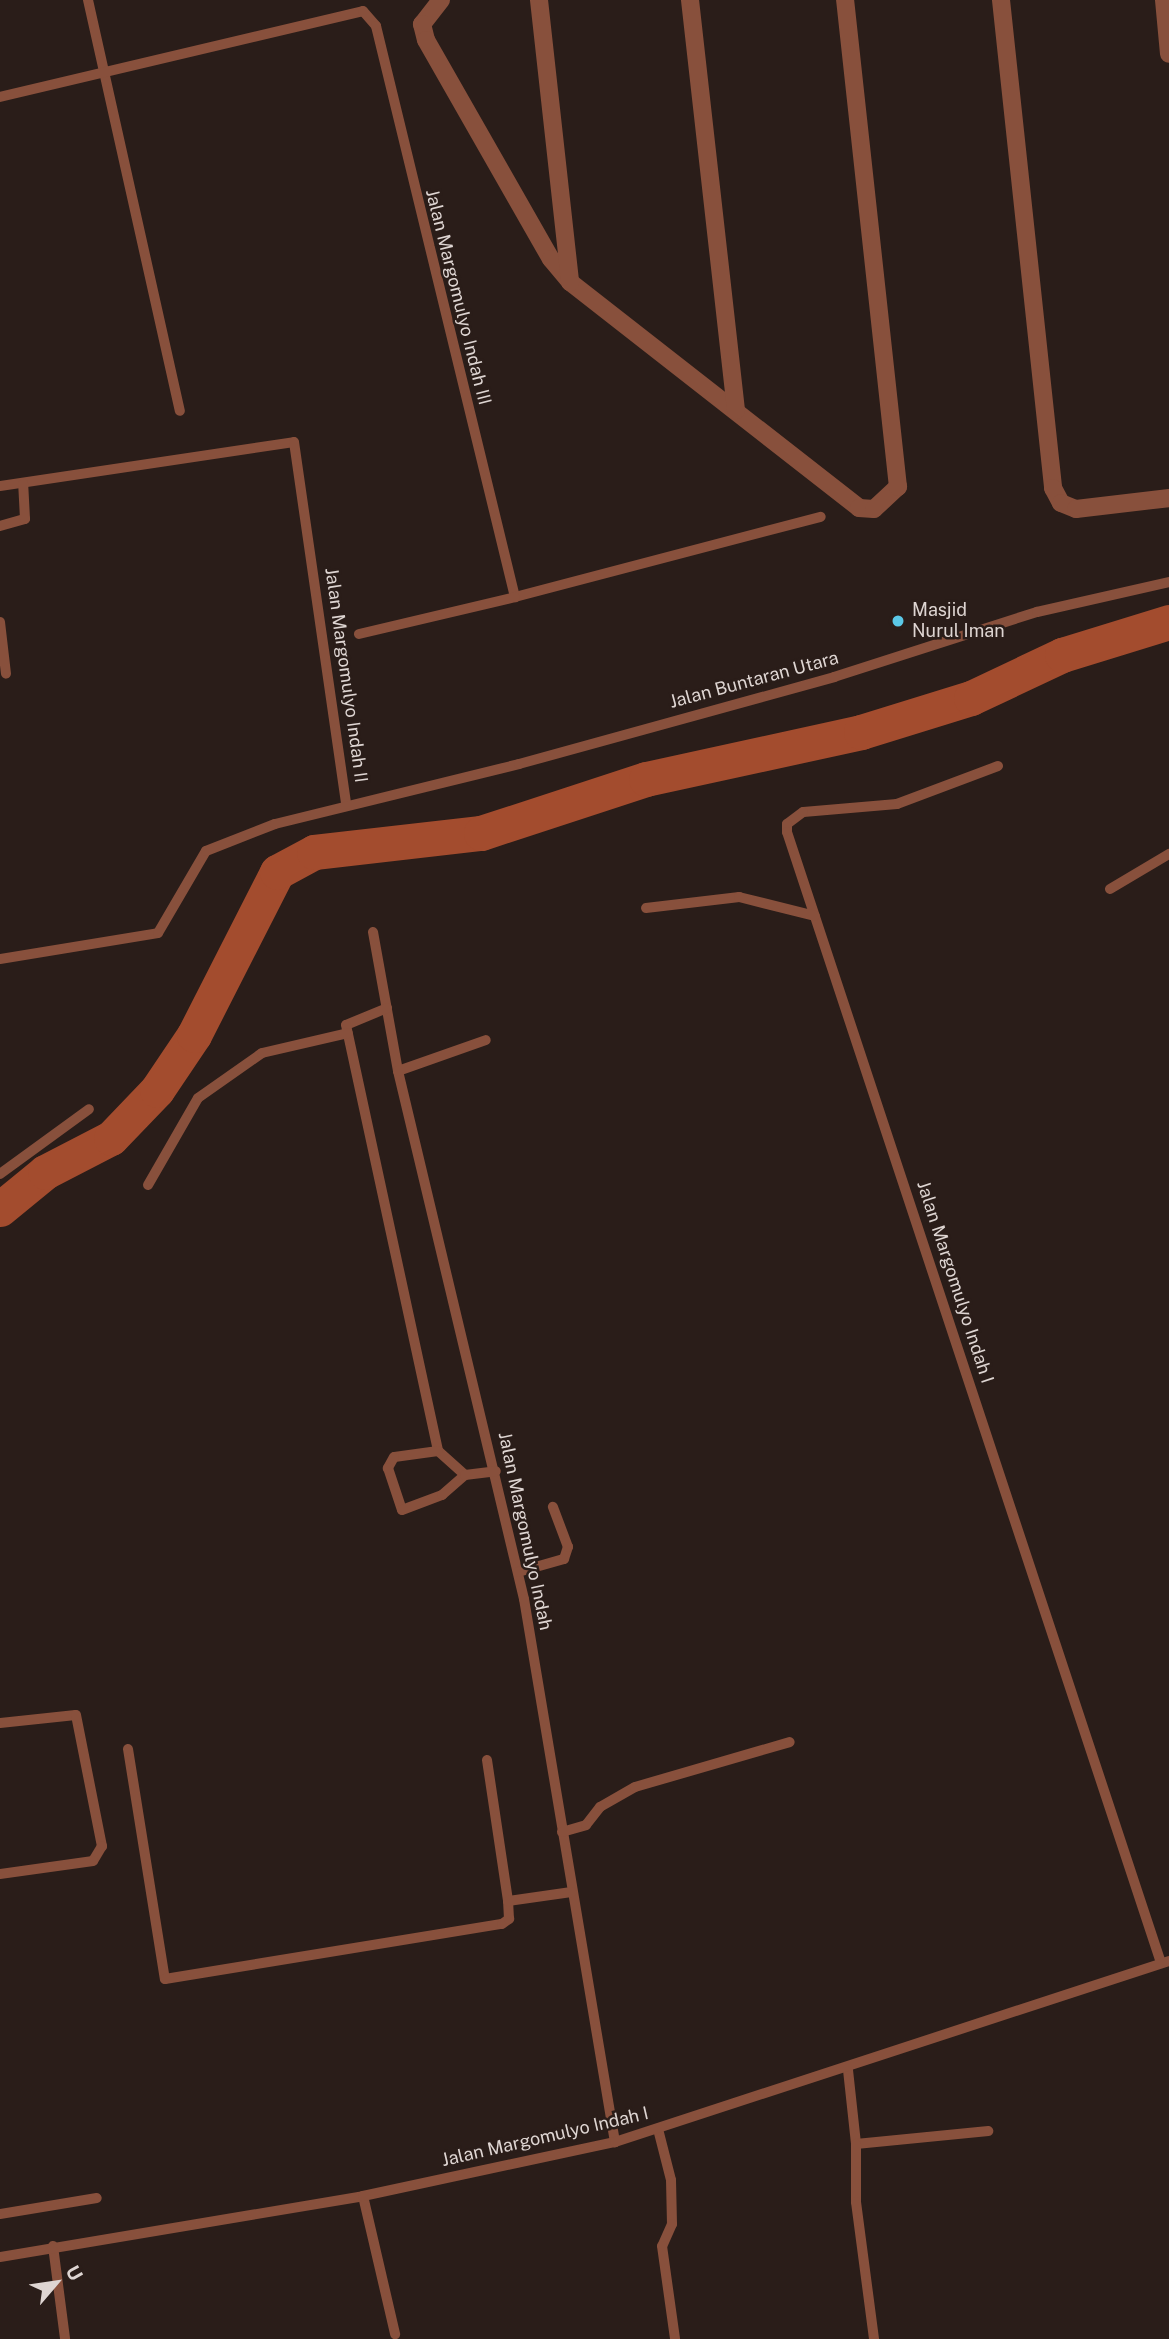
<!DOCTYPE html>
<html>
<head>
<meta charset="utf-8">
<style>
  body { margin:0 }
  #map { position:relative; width:1169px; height:2339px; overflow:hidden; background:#2a1d19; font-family:"Public Sans",sans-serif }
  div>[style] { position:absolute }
  .river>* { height:35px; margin:-17.5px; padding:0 17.5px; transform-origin:17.5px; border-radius:17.5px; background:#a34c2e }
  .service>* { height:10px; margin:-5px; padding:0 5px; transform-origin:5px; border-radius:5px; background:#88503c }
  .minor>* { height:18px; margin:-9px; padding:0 9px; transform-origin:9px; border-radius:9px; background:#88503c }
  .dots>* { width:19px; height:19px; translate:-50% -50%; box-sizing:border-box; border:4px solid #2a1d19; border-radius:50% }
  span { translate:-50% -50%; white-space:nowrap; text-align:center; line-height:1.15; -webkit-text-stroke:5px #2a1d19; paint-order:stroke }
  .street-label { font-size:18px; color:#ded5d2 }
  .poi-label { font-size:18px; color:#ded5d2 }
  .left { translate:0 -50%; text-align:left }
  .north { position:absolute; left:21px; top:2248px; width:70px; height:70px; -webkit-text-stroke:5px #2a1d19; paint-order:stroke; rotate:61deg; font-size:19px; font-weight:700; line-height:28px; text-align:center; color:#ded5d2 }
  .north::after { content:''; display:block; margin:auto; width:24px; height:32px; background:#ded5d2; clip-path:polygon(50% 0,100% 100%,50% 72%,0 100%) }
</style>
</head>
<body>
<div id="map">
  <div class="river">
    <div style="left:0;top:1209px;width:58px;rotate:-39.4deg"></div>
    <div style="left:45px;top:1172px;width:74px;rotate:-27.3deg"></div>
    <div style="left:111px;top:1138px;width:66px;rotate:-46.2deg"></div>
    <div style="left:157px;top:1090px;width:66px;rotate:-56.1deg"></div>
    <div style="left:194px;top:1035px;width:183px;rotate:-63deg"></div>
    <div style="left:277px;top:872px;width:42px;rotate:-28.4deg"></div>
    <div style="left:314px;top:852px;width:168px;rotate:-6.5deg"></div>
    <div style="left:481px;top:833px;width:174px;rotate:-18.1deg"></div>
    <div style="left:646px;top:779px;width:220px;rotate:-12.3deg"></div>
    <div style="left:861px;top:732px;width:115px;rotate:-17.2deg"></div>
    <div style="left:971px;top:698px;width:101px;rotate:-25.3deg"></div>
    <div style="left:1062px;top:655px;width:112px;rotate:-17.1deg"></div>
  </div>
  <div class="service">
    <div style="left:88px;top:0;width:421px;rotate:77.4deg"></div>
    <div style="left:0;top:97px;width:373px;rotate:-13.3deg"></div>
    <div style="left:363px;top:11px;width:20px;rotate:49deg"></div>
    <div style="left:376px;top:26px;width:588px;rotate:76.32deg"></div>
    <div style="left:515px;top:597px;width:316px;rotate:-14.7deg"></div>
    <div style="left:0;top:486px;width:297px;rotate:-8.5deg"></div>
    <div style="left:294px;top:442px;width:366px;rotate:81.8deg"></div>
    <div style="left:0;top:526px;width:26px;rotate:-16deg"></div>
    <div style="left:25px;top:519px;width:35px;rotate:-93deg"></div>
    <div style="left:0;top:622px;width:52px;rotate:83.4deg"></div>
    <div style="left:359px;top:634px;width:160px;rotate:-13.3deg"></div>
    <div style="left:998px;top:766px;width:108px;rotate:159.4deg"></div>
    <div style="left:897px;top:804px;width:94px;rotate:175.1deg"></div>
    <div style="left:803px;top:812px;width:20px;rotate:143deg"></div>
    <div style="left:787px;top:824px;width:8px;rotate:90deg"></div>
    <div style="left:787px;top:832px;width:1191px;rotate:71.7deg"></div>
    <div style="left:1110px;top:889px;width:69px;rotate:-30.7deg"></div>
    <div style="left:646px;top:908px;width:94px;rotate:-6.7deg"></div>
    <div style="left:739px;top:897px;width:78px;rotate:14deg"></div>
    <div style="left:373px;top:932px;width:141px;rotate:79.8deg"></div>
    <div style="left:398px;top:1071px;width:543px;rotate:76.58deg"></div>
    <div style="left:524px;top:1599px;width:551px;rotate:80.49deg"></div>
    <div style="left:0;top:959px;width:160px;rotate:-9.3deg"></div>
    <div style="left:158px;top:933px;width:95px;rotate:-59.7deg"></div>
    <div style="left:206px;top:851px;width:74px;rotate:-21.4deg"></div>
    <div style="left:275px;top:824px;width:251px;rotate:-13.8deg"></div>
    <div style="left:519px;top:764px;width:327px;rotate:-15.4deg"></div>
    <div style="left:834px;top:677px;width:213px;rotate:-17.8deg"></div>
    <div style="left:1037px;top:612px;width:135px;rotate:-12.8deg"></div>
    <div style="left:387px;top:1008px;width:44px;rotate:157.5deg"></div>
    <div style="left:346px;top:1025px;width:436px;rotate:77.8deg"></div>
    <div style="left:398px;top:1071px;width:93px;rotate:-19.4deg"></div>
    <div style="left:0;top:1174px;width:110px;rotate:-36.1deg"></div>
    <div style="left:148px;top:1185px;width:100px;rotate:-60.1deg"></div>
    <div style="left:198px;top:1098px;width:78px;rotate:-35.1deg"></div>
    <div style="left:262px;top:1053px;width:88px;rotate:-13.1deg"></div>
    <div style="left:465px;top:1475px;width:36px;rotate:-138deg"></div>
    <div style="left:438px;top:1451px;width:44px;rotate:172.2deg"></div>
    <div style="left:394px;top:1457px;width:13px;rotate:119deg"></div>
    <div style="left:388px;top:1468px;width:44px;rotate:71.6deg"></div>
    <div style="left:402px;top:1510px;width:43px;rotate:-20.6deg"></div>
    <div style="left:442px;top:1495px;width:30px;rotate:-41deg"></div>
    <div style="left:465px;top:1475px;width:31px;rotate:-7deg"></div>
    <div style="left:518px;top:1572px;width:48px;rotate:-15.8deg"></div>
    <div style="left:564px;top:1559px;width:13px;rotate:-72deg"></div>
    <div style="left:568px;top:1547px;width:43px;rotate:-110.6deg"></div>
    <div style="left:0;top:1723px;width:76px;rotate:-6deg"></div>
    <div style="left:76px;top:1715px;width:134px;rotate:78.8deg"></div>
    <div style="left:102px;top:1846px;width:17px;rotate:121deg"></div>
    <div style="left:93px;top:1861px;width:94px;rotate:172deg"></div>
    <div style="left:128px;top:1749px;width:233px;rotate:80.9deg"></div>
    <div style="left:165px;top:1979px;width:341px;rotate:-9.3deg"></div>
    <div style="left:502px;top:1924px;width:9px;rotate:-36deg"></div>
    <div style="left:509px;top:1919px;width:18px;rotate:-93deg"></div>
    <div style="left:487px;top:1760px;width:143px;rotate:81.5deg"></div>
    <div style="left:508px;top:1901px;width:64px;rotate:-8.1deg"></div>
    <div style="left:562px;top:1832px;width:25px;rotate:-16deg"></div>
    <div style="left:586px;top:1825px;width:23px;rotate:-52deg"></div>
    <div style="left:600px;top:1807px;width:40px;rotate:-29.7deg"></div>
    <div style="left:635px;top:1787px;width:161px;rotate:-16.2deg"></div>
    <div style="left:848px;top:2070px;width:74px;rotate:83.8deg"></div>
    <div style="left:856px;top:2144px;width:133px;rotate:-5.6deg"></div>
    <div style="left:658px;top:2129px;width:53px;rotate:75.7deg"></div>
    <div style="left:671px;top:2180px;width:44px;rotate:88.7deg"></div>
    <div style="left:672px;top:2224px;width:24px;rotate:114deg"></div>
    <div style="left:662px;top:2246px;width:94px;rotate:82deg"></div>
    <div style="left:856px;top:2144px;width:58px;rotate:90deg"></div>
    <div style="left:856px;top:2202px;width:138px;rotate:82.5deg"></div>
    <div style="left:363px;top:2196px;width:142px;rotate:76.9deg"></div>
    <div style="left:0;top:2214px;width:98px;rotate:-9.4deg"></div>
    <div style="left:53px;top:2246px;width:94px;rotate:82.6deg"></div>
    <div style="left:0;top:2257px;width:368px;rotate:-9.5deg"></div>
    <div style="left:363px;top:2196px;width:258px;rotate:-12.1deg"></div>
    <div style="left:615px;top:2142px;width:583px;rotate:-18.09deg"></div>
  </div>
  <div class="minor">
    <div style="left:441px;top:0;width:31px;rotate:128deg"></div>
    <div style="left:422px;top:24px;width:16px;rotate:76deg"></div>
    <div style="left:426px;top:40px;width:252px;rotate:60.3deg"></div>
    <div style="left:551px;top:259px;width:30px;rotate:50deg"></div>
    <div style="left:570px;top:282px;width:367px;rotate:38deg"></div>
    <div style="left:859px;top:508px;width:15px;rotate:4deg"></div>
    <div style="left:874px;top:509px;width:33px;rotate:-43deg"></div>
    <div style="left:898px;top:487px;width:490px;rotate:-96.2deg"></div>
    <div style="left:539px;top:0;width:284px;rotate:83.7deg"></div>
    <div style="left:690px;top:0;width:413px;rotate:83.6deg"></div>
    <div style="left:1001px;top:0;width:491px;rotate:83.9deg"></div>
    <div style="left:1053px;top:488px;width:17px;rotate:62deg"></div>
    <div style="left:1061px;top:503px;width:16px;rotate:22deg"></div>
    <div style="left:1076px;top:509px;width:94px;rotate:-6.7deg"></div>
    <div style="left:1164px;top:0;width:54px;rotate:84.7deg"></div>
  </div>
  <div class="dots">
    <div style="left:898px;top:621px;background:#5bc8e7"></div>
  </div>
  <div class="street-label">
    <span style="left:458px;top:297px;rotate:76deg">Jalan Margomulyo Indah III</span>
    <span style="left:346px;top:675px;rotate:82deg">Jalan Margomulyo Indah II</span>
    <span style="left:754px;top:680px;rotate:-15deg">Jalan Buntaran Utara</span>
    <span style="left:955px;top:1282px;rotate:72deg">Jalan Margomulyo Indah I</span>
    <span style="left:525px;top:1531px;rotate:78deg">Jalan Margomulyo Indah</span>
    <span style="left:545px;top:2137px;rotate:-13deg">Jalan Margomulyo Indah I</span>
  </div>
  <div class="poi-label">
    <span class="left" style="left:912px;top:621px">Masjid<br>Nurul Iman</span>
  </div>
  <div class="north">U</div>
</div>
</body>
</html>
